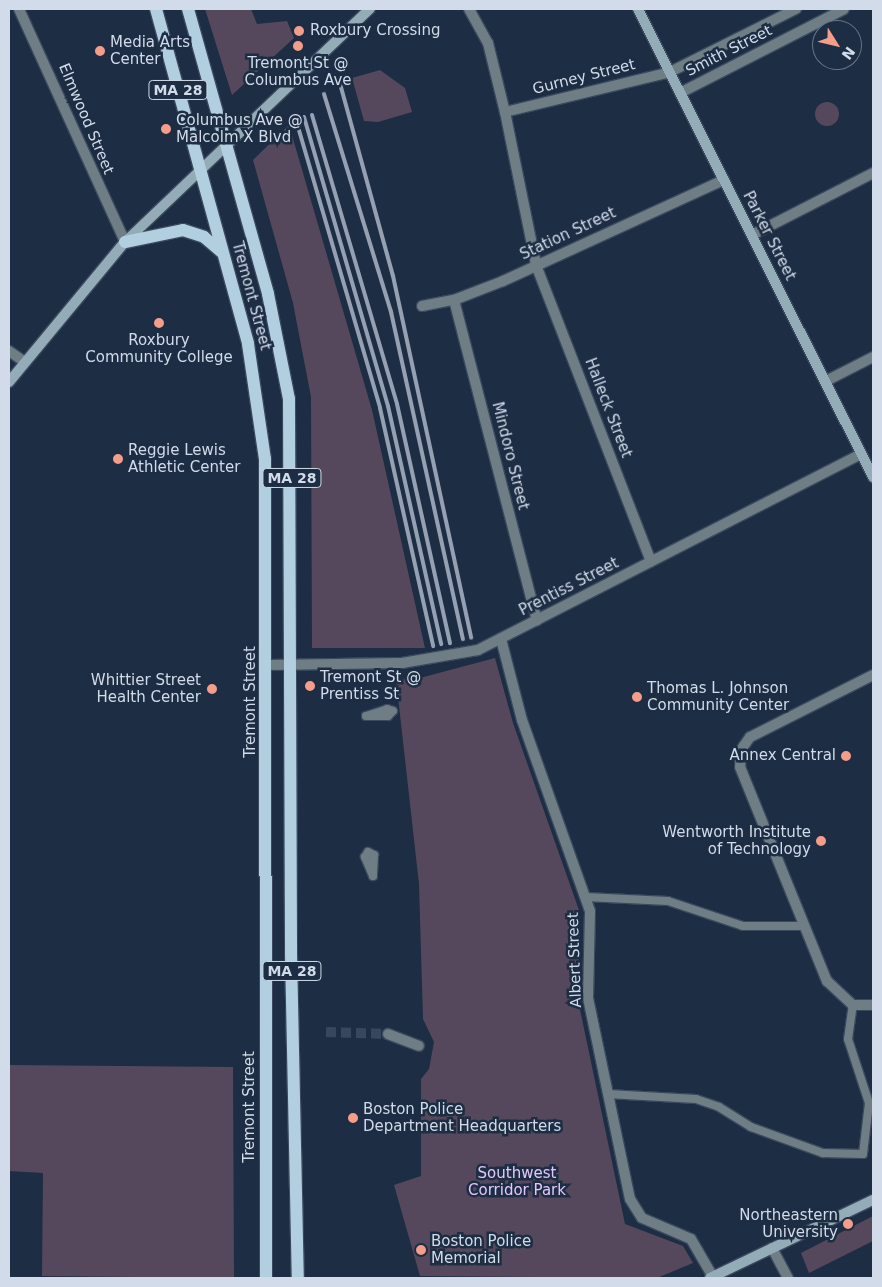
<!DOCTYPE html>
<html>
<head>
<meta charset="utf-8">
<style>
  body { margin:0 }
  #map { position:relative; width:882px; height:1287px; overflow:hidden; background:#1d2d43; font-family:"DejaVu Sans",sans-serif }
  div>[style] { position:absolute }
  .green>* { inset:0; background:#55485d }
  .round { border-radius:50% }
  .street-tunnel>* { height:10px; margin-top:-5px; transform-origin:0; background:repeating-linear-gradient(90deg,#38475c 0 10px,transparent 0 15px) }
  .roads { filter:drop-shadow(1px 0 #3a495e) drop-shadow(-1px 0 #3a495e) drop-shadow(0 1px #3a495e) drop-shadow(0 -1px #3a495e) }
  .lane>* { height:8px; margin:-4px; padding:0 4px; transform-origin:4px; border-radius:4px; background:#6f7e85 }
  .street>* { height:10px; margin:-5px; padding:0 5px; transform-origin:5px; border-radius:5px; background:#6f7e85 }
  .secondary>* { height:10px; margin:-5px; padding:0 5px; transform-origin:5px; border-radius:5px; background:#94acb7 }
  .primary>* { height:12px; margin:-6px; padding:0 6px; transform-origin:6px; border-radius:6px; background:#b1cfdf }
  .rail>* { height:4px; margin:-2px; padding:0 2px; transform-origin:2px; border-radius:2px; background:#95a1b2 }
  .dots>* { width:14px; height:14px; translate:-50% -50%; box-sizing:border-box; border:2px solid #1d2d43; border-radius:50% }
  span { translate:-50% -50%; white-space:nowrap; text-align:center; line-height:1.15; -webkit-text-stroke:5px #1d2d43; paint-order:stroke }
  .shield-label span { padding:1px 4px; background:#1d2d43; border:1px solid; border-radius:4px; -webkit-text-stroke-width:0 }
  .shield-label { font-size:14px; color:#d1dbe9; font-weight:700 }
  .poi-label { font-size:15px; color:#d1dbe9 }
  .left { translate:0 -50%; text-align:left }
  .right { translate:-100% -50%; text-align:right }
  .street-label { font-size:15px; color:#d1dbe9 }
  .park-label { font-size:15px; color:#e5c6fb }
  .frame { position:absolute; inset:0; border:10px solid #d1dbe9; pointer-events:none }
  .north { position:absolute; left:812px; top:20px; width:50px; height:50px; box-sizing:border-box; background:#1d2d43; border:1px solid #657385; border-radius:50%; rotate:126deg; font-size:14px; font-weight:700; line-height:20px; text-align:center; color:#d1dbe9 }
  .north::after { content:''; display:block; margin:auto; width:18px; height:22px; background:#f49e8a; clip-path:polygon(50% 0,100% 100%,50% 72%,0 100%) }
</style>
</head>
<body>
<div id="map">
  <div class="green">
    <div style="clip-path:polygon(205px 9px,251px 9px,257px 24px,287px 21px,294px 38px,232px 95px)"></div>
    <div style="clip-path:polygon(380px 70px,405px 88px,412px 112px,378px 122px,364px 121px,352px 78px)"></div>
    <div class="round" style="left:815px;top:102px;width:24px;height:24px"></div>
    <div style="clip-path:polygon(289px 125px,372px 410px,425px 648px,312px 648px,311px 397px,293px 303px,253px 160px)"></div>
    <div style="clip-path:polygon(495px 658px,513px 723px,580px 913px,578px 1000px,625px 1224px,683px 1246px,693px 1263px,657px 1278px,420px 1276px,394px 1185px,421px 1176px,421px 1079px,429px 1069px,434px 1042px,423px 1019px,419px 884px,396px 679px,416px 679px)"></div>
    <div style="clip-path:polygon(9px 1065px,233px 1067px,234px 1278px,42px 1276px,43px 1173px,9px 1171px)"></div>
    <div style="clip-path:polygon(873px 1216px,873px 1241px,809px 1273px,801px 1253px)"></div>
  </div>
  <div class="street-tunnel">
    <div style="left:326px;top:1032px;width:62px;rotate:1.8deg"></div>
  </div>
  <div class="roads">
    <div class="lane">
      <div style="left:387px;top:709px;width:6px;rotate:18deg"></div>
      <div style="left:393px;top:711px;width:7px;rotate:135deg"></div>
      <div style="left:388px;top:716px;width:22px;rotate:180deg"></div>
      <div style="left:366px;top:716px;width:22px;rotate:-18deg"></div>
      <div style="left:368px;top:852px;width:7px;rotate:27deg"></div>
      <div style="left:374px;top:855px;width:21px;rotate:93deg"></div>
      <div style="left:373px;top:876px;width:21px;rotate:-113deg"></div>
      <div style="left:365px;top:857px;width:6px;rotate:-59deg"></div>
      <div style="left:586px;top:897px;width:82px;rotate:2.8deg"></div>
      <div style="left:668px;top:901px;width:79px;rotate:18.4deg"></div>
      <div style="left:743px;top:926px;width:60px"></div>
      <div style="left:608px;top:1094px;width:88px;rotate:3.3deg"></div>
      <div style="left:696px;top:1099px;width:24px;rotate:19deg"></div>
      <div style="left:719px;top:1107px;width:38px;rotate:32deg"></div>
      <div style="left:751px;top:1127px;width:77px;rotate:19.9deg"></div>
      <div style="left:823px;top:1153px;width:40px;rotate:1.4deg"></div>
      <div style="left:863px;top:1154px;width:51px;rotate:-83.3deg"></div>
      <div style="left:869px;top:1103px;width:67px;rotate:-108.2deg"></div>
      <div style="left:848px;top:1039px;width:34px;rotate:-82deg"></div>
    </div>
    <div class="street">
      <div style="left:19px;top:9px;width:256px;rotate:65.5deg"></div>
      <div style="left:469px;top:9px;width:39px;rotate:61deg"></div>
      <div style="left:488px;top:43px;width:71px;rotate:76.2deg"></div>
      <div style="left:505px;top:112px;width:170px;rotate:-13.6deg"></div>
      <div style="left:670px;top:72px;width:141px;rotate:-26.6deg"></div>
      <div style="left:680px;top:93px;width:184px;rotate:-27.1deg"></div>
      <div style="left:505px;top:112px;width:156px;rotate:78.5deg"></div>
      <div style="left:536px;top:265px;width:318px;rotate:68.8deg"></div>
      <div style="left:752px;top:235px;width:136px;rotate:-27.1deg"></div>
      <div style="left:454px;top:300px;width:331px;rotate:75.5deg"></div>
      <div style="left:422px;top:306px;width:33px;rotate:-11deg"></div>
      <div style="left:454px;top:300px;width:53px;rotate:-21.2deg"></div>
      <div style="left:503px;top:281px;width:243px;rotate:-24.6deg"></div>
      <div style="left:9px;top:351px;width:19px;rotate:35deg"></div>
      <div style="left:826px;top:381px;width:53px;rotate:-27.1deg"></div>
      <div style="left:501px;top:639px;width:84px;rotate:75.5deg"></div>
      <div style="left:522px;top:720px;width:203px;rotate:70.4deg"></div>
      <div style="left:590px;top:911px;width:87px;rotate:91.3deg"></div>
      <div style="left:588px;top:998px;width:205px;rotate:78.2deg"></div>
      <div style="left:630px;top:1199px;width:22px;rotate:58deg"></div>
      <div style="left:642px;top:1218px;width:53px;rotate:23.2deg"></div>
      <div style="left:691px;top:1239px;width:44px;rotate:59.9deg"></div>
      <div style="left:267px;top:665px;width:135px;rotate:-0.8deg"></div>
      <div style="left:402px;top:663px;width:77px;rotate:-9.7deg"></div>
      <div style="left:478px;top:650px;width:430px;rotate:-27.1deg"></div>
      <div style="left:873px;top:675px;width:138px;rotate:153.2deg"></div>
      <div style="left:750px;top:737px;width:16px;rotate:125deg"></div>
      <div style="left:741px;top:750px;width:17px;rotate:93deg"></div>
      <div style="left:740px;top:767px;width:231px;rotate:67.9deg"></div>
      <div style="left:827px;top:981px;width:35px;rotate:43deg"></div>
      <div style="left:853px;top:1005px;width:20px"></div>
      <div style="left:388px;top:1034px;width:33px;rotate:21deg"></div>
      <div style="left:772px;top:1248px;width:34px;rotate:62deg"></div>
    </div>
    <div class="secondary">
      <div style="left:638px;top:9px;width:524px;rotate:63.34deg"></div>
      <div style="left:9px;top:382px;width:182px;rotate:-50.4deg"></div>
      <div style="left:125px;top:242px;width:338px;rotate:-43.6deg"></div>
      <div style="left:710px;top:1278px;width:181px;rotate:-25.6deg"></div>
    </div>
    <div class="primary">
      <div style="left:156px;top:9px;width:347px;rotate:74.6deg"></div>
      <div style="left:248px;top:344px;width:116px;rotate:81.6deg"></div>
      <div style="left:265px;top:459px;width:819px;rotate:89.93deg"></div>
      <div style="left:188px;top:9px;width:296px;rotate:74.3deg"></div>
      <div style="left:268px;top:294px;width:107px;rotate:78.7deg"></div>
      <div style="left:289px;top:399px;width:555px;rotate:89.79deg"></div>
      <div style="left:291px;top:954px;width:324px;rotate:88.8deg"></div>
      <div style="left:125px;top:242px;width:59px;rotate:-11.7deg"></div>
      <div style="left:183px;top:230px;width:22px;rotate:18deg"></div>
      <div style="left:204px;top:237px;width:23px;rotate:40deg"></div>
    </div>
  </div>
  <div class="rail">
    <div style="left:339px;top:80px;width:203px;rotate:74.6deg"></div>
    <div style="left:393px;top:276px;width:370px;rotate:77.8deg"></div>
    <div style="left:324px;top:94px;width:228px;rotate:72.9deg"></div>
    <div style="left:391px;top:312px;width:335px;rotate:77.6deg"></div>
    <div style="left:312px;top:115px;width:301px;rotate:73.6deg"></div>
    <div style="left:397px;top:404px;width:245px;rotate:77.5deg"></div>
    <div style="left:304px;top:117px;width:301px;rotate:73.8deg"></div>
    <div style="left:388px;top:406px;width:244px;rotate:77.4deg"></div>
    <div style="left:296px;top:120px;width:300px;rotate:73.7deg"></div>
    <div style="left:380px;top:408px;width:244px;rotate:77.4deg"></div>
  </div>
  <div class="dots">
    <div style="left:299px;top:31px;background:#f49e8a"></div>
    <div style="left:298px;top:46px;background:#f49e8a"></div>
    <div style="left:100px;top:51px;background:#f49e8a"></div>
    <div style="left:166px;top:129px;background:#f49e8a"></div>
    <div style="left:159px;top:323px;background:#f49e8a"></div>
    <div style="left:118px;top:459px;background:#f49e8a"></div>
    <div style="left:310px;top:686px;background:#f49e8a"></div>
    <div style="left:212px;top:689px;background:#f49e8a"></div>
    <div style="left:637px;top:697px;background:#f49e8a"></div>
    <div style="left:846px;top:756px;background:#f49e8a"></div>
    <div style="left:821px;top:841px;background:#f49e8a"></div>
    <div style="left:353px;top:1118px;background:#f49e8a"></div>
    <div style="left:848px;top:1224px;background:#f49e8a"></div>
    <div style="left:421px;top:1250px;background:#f49e8a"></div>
  </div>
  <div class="shield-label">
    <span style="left:178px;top:90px">MA 28</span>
    <span style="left:292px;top:478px">MA 28</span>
    <span style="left:292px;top:971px">MA 28</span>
  </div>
  <div class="poi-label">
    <span class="left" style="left:310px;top:31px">Roxbury Crossing</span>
    <span class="left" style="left:110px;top:51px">Media Arts<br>Center</span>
    <span style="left:298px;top:72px">Tremont St @<br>Columbus Ave</span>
    <span class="left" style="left:176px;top:129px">Columbus Ave @<br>Malcolm X Blvd</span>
    <span style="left:159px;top:349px">Roxbury<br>Community College</span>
    <span class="left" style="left:128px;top:459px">Reggie Lewis<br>Athletic Center</span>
    <span class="left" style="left:320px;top:686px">Tremont St @<br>Prentiss St</span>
    <span class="right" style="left:201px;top:689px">Whittier Street<br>Health Center</span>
    <span class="left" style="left:647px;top:697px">Thomas L. Johnson<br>Community Center</span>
    <span class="right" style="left:836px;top:756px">Annex Central</span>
    <span class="right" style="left:811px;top:841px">Wentworth Institute<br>of Technology</span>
    <span class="left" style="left:363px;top:1118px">Boston Police<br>Department Headquarters</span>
    <span class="right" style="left:838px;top:1224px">Northeastern<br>University</span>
    <span class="left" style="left:431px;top:1250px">Boston Police<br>Memorial</span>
  </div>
  <div class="street-label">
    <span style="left:729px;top:51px;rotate:-27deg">Smith Street</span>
    <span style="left:584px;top:77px;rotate:-14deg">Gurney Street</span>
    <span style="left:86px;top:119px;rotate:67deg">Elmwood Street</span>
    <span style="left:568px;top:234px;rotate:-25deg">Station Street</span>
    <span style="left:769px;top:236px;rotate:63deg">Parker Street</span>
    <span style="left:251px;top:296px;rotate:75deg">Tremont Street</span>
    <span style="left:608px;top:408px;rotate:69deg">Halleck Street</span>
    <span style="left:510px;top:456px;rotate:76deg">Mindoro Street</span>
    <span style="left:569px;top:587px;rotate:-27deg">Prentiss Street</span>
    <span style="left:251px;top:702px;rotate:-90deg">Tremont Street</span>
    <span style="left:575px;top:960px;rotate:-92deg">Albert Street</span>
    <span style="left:250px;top:1107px;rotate:-90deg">Tremont Street</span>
  </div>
  <div class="park-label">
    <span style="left:517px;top:1182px">Southwest<br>Corridor Park</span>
  </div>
  <div class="frame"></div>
  <div class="north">N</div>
</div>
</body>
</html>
